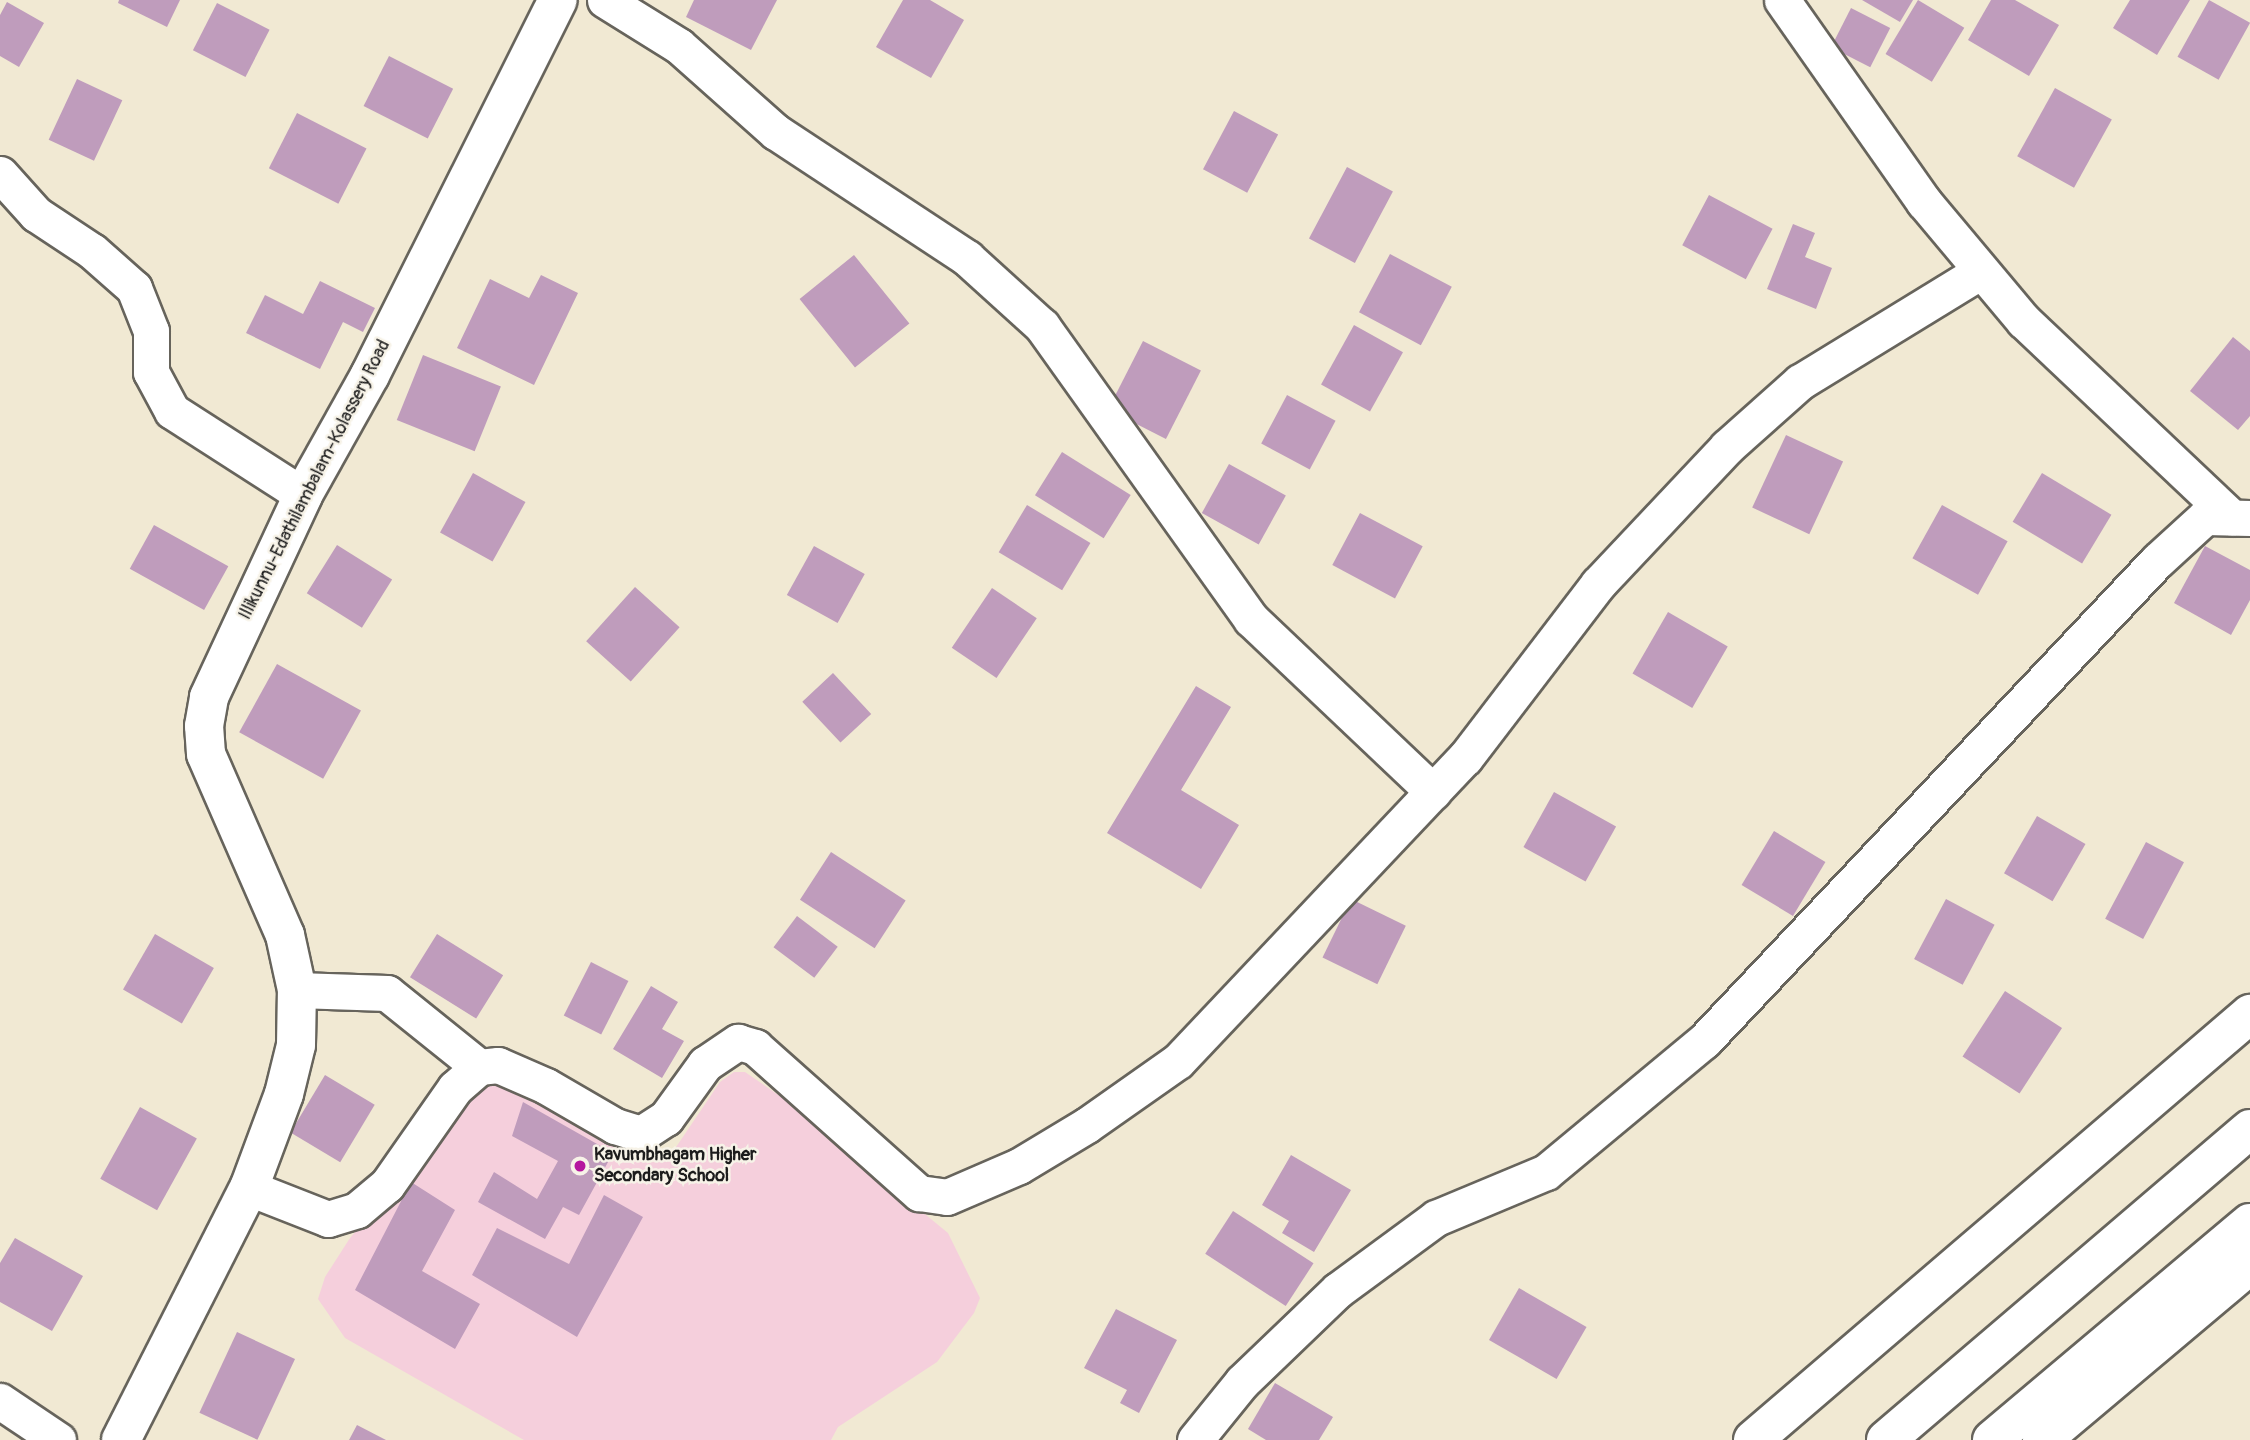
<!DOCTYPE html>
<html>
<head>
<meta charset="utf-8">
<style>
  body { margin:0 }
  #map { position:relative; width:2250px; height:1440px; overflow:hidden; background:#f1e9d3; font-family:Pangolin,sans-serif }
  div>[style] { position:absolute }
  .built>* { inset:0; background:#f5cfdc }
  .building>* { inset:0; background:#bf9cbc; transform-origin:0 0 }
  .roads { filter:drop-shadow(2px 0 #67645c) drop-shadow(-2px 0 #67645c) drop-shadow(0 2px #67645c) drop-shadow(0 -2px #67645c) }
  .street>* { height:35px; margin:-17.5px; padding:0 17.5px; transform-origin:17.5px; border-radius:17.5px; background:#fff }
  .secondary>* { height:38px; margin:-19px; padding:0 19px; transform-origin:19px; border-radius:19px; background:#fff }
  .highway>* { height:38px; margin:-19px; padding:0 19px; transform-origin:19px; border-radius:19px; background:#fff }
  .dots>* { width:19px; height:19px; translate:-50% -50%; box-sizing:border-box; border:4px solid #f7f3e8; border-radius:50% }
  span { translate:-50% -50%; white-space:nowrap; text-align:center; line-height:1.15; -webkit-text-stroke:5px #f7f3e8; paint-order:stroke }
  .street-label { font-size:18px; color:#1c1c1c }
  .poi-label { font-size:18px; color:#1c1c1c; font-weight:700 }
  .left { translate:0 -50%; text-align:left }
</style>
</head>
<body>
<div id="map">
  <div class="built">
    <div style="clip-path:polygon(734px 1072px,745px 1072px,787px 1101px,948px 1233px,980px 1298px,974px 1313px,937px 1362px,838px 1427px,831px 1440px,524px 1440px,345px 1338px,318px 1299px,325px 1277px,350px 1238px,479px 1087px,495px 1080px,513px 1087px,648px 1163px,668px 1159px,720px 1082px)"></div>
  </div>
  <div class="building">
    <div style="clip-path:polygon(119px 0,180px 0,167px 27px,118px 3px)"></div>
    <div style="clip-path:polygon(694px 0,777px 0,751px 50px,686px 17px)"></div>
    <div style="clip-path:polygon(903px 0,930px 0,964px 20px,931px 78px,876px 47px)"></div>
    <div style="clip-path:polygon(1862px 0,1913px 0,1900px 22px)"></div>
    <div style="left:1918px;top:0;width:54px;height:63px;rotate:31deg"></div>
    <div style="clip-path:polygon(1991px 0,2015px 0,2059px 25px,2029px 76px,1968px 40px)"></div>
    <div style="clip-path:polygon(2130px 0,2190px 0,2157px 55px,2113px 28px)"></div>
    <div style="left:2209px;top:0;width:47px;height:65px;rotate:29deg"></div>
    <div style="clip-path:polygon(7px 2px,44px 23px,19px 67px,0 56px,0 15px)"></div>
    <div style="left:217px;top:3px;width:59px;height:53px;rotate:27deg"></div>
    <div style="left:1851px;top:8px;width:44px;height:44px;rotate:27deg"></div>
    <div style="left:389px;top:56px;width:72px;height:56px;rotate:27deg"></div>
    <div style="left:77px;top:79px;width:50px;height:67px;rotate:25deg"></div>
    <div style="left:2055px;top:88px;width:65px;height:78px;rotate:29deg"></div>
    <div style="left:1234px;top:111px;width:50px;height:66px;rotate:28deg"></div>
    <div style="left:297px;top:113px;width:78px;height:62px;rotate:27deg"></div>
    <div style="left:1347px;top:167px;width:52px;height:81px;rotate:28deg"></div>
    <div style="left:1709px;top:195px;width:72px;height:57px;rotate:28deg"></div>
    <div style="clip-path:polygon(1793px 224px,1815px 233px,1805px 257px,1832px 268px,1816px 309px,1767px 289px)"></div>
    <div style="left:1390px;top:254px;width:70px;height:66px;rotate:28deg"></div>
    <div style="left:854px;top:255px;width:88px;height:70px;rotate:51deg"></div>
    <div style="clip-path:polygon(541px 275px,578px 293px,534px 385px,457px 348px,490px 279px,529px 298px)"></div>
    <div style="clip-path:polygon(320px 281px,375px 308px,363px 332px,343px 322px,320px 369px,246px 333px,265px 295px,303px 314px)"></div>
    <div style="left:1354px;top:325px;width:56px;height:68px;rotate:29deg"></div>
    <div style="clip-path:polygon(2233px 337px,2250px 351px,2250px 416px,2238px 430px,2190px 391px)"></div>
    <div style="left:1143px;top:341px;width:65px;height:77px;rotate:27deg"></div>
    <div style="left:423px;top:355px;width:84px;height:70px;rotate:22deg"></div>
    <div style="left:1287px;top:395px;width:55px;height:55px;rotate:28deg"></div>
    <div style="left:1786px;top:435px;width:63px;height:80px;rotate:25deg"></div>
    <div style="left:1062px;top:452px;width:81px;height:51px;rotate:32deg"></div>
    <div style="left:1229px;top:464px;width:65px;height:56px;rotate:29deg"></div>
    <div style="left:473px;top:473px;width:60px;height:68px;rotate:29deg"></div>
    <div style="left:2042px;top:473px;width:81px;height:57px;rotate:31deg"></div>
    <div style="left:1027px;top:505px;width:74px;height:55px;rotate:31deg"></div>
    <div style="left:1942px;top:505px;width:75px;height:61px;rotate:29deg"></div>
    <div style="left:1360px;top:513px;width:71px;height:59px;rotate:28deg"></div>
    <div style="left:154px;top:525px;width:85px;height:50px;rotate:29deg"></div>
    <div style="left:337px;top:545px;width:65px;height:57px;rotate:32deg"></div>
    <div style="left:814px;top:546px;width:58px;height:56px;rotate:29deg"></div>
    <div style="clip-path:polygon(2205px 546px,2250px 570px,2250px 600px,2231px 635px,2174px 603px)"></div>
    <div style="left:635px;top:587px;width:60px;height:73px;rotate:42deg"></div>
    <div style="left:992px;top:588px;width:54px;height:72px;rotate:34deg"></div>
    <div style="left:1668px;top:612px;width:69px;height:71px;rotate:30deg"></div>
    <div style="left:277px;top:664px;width:96px;height:78px;rotate:29deg"></div>
    <div style="left:833px;top:673px;width:56px;height:42px;rotate:47deg"></div>
    <div style="clip-path:polygon(1196px 686px,1231px 707px,1181px 790px,1239px 825px,1201px 889px,1107px 833px)"></div>
    <div style="left:1554px;top:792px;width:71px;height:63px;rotate:29deg"></div>
    <div style="left:2037px;top:816px;width:56px;height:66px;rotate:30deg"></div>
    <div style="left:1774px;top:831px;width:60px;height:63px;rotate:31deg"></div>
    <div style="left:2146px;top:842px;width:43px;height:87px;rotate:28deg"></div>
    <div style="left:831px;top:852px;width:89px;height:57px;rotate:33deg"></div>
    <div style="left:1351px;top:899px;width:61px;height:65px;rotate:26deg"></div>
    <div style="left:1946px;top:899px;width:55px;height:68px;rotate:28deg"></div>
    <div style="left:797px;top:916px;width:51px;height:39px;rotate:37deg"></div>
    <div style="left:155px;top:934px;width:68px;height:64px;rotate:30deg"></div>
    <div style="left:437px;top:934px;width:78px;height:51px;rotate:32deg"></div>
    <div style="left:591px;top:962px;width:42px;height:60px;rotate:27deg"></div>
    <div style="clip-path:polygon(651px 986px,678px 1002px,662px 1029px,684px 1041px,662px 1078px,613px 1049px)"></div>
    <div style="left:2005px;top:991px;width:68px;height:78px;rotate:33deg"></div>
    <div style="left:325px;top:1075px;width:58px;height:67px;rotate:31deg"></div>
    <div style="clip-path:polygon(523px 1102px,613px 1153px,579px 1215px,563px 1207px,545px 1239px,478px 1202px,494px 1172px,537px 1199px,558px 1161px,512px 1136px)"></div>
    <div style="left:140px;top:1107px;width:65px;height:82px;rotate:29deg"></div>
    <div style="clip-path:polygon(1291px 1155px,1351px 1190px,1314px 1252px,1282px 1233px,1289px 1221px,1262px 1205px)"></div>
    <div style="clip-path:polygon(411px 1182px,455px 1210px,422px 1271px,480px 1304px,455px 1349px,355px 1290px)"></div>
    <div style="clip-path:polygon(604px 1195px,643px 1217px,577px 1337px,472px 1275px,497px 1228px,569px 1264px)"></div>
    <div style="left:1233px;top:1211px;width:96px;height:51px;rotate:33deg"></div>
    <div style="clip-path:polygon(15px 1238px,83px 1276px,52px 1331px,0 1302px,0 1263px)"></div>
    <div style="left:1519px;top:1288px;width:78px;height:60px;rotate:30deg"></div>
    <div style="clip-path:polygon(1116px 1309px,1177px 1340px,1139px 1413px,1120px 1403px,1127px 1390px,1084px 1368px)"></div>
    <div style="left:237px;top:1332px;width:64px;height:89px;rotate:25deg"></div>
    <div style="clip-path:polygon(1275px 1383px,1333px 1417px,1319px 1440px,1266px 1440px,1248px 1429px)"></div>
    <div style="clip-path:polygon(357px 1425px,386px 1440px,349px 1440px)"></div>
  </div>
  <div class="roads">
    <div class="street">
      <div style="left:605px;top:0;width:87px;rotate:31.9deg"></div>
      <div style="left:679px;top:46px;width:130px;rotate:41.6deg"></div>
      <div style="left:776px;top:132px;width:229px;rotate:33.4deg"></div>
      <div style="left:967px;top:258px;width:101px;rotate:42.2deg"></div>
      <div style="left:1042px;top:326px;width:360px;rotate:54.5deg"></div>
      <div style="left:1251px;top:619px;width:251px;rotate:43.5deg"></div>
      <div style="left:1782px;top:0;width:247px;rotate:54.9deg"></div>
      <div style="left:1924px;top:202px;width:155px;rotate:50deg"></div>
      <div style="left:2024px;top:321px;width:286px;rotate:43.4deg"></div>
      <div style="left:0;top:174px;width:54px;rotate:48deg"></div>
      <div style="left:36px;top:214px;width:67px;rotate:33.5deg"></div>
      <div style="left:92px;top:251px;width:56px;rotate:41.4deg"></div>
      <div style="left:134px;top:288px;width:46px;rotate:68.4deg"></div>
      <div style="left:151px;top:331px;width:41px;rotate:90deg"></div>
      <div style="left:151px;top:372px;width:44px;rotate:61.7deg"></div>
      <div style="left:172px;top:411px;width:156px;rotate:32.7deg"></div>
      <div style="left:297px;top:990px;width:90px;rotate:1.9deg"></div>
      <div style="left:387px;top:993px;width:118px;rotate:38.8deg"></div>
      <div style="left:249px;top:1188px;width:85px;rotate:21.4deg"></div>
      <div style="left:328px;top:1219px;width:30px;rotate:-17deg"></div>
      <div style="left:357px;top:1210px;width:39px;rotate:-40deg"></div>
      <div style="left:387px;top:1185px;width:118px;rotate:-55deg"></div>
      <div style="left:455px;top:1088px;width:32px;rotate:-41deg"></div>
      <div style="left:479px;top:1067px;width:19px;rotate:-6deg"></div>
      <div style="left:498px;top:1065px;width:52px;rotate:23.6deg"></div>
      <div style="left:546px;top:1086px;width:80px;rotate:30.1deg"></div>
      <div style="left:615px;top:1126px;width:27px;rotate:17deg"></div>
      <div style="left:641px;top:1134px;width:30px;rotate:-33deg"></div>
      <div style="left:666px;top:1118px;width:67px;rotate:-54.2deg"></div>
      <div style="left:705px;top:1064px;width:40px;rotate:-34deg"></div>
      <div style="left:738px;top:1042px;width:18px;rotate:16deg"></div>
      <div style="left:755px;top:1047px;width:220px;rotate:41.7deg"></div>
      <div style="left:919px;top:1193px;width:28px;rotate:8deg"></div>
      <div style="left:947px;top:1197px;width:78px;rotate:-23.3deg"></div>
      <div style="left:1019px;top:1166px;width:79px;rotate:-31.1deg"></div>
      <div style="left:1087px;top:1125px;width:111px;rotate:-35.1deg"></div>
      <div style="left:1178px;top:1061px;width:417px;rotate:-46.6deg"></div>
      <div style="left:1465px;top:758px;width:219px;rotate:-52.6deg"></div>
      <div style="left:1598px;top:584px;width:188px;rotate:-46.7deg"></div>
      <div style="left:1727px;top:447px;width:98px;rotate:-41.7deg"></div>
      <div style="left:1800px;top:382px;width:212px;rotate:-31.5deg"></div>
      <div style="left:0;top:1401px;width:70px;rotate:33.9deg"></div>
      <div style="left:1195px;top:1440px;width:75px;rotate:-51deg"></div>
      <div style="left:1242px;top:1382px;width:133px;rotate:-43.8deg"></div>
      <div style="left:1338px;top:1290px;width:122px;rotate:-36.3deg"></div>
      <div style="left:1436px;top:1218px;width:119px;rotate:-22.7deg"></div>
      <div style="left:1546px;top:1172px;width:205px;rotate:-39.7deg"></div>
      <div style="left:1704px;top:1041px;width:660px;rotate:-46.66deg"></div>
      <div style="left:2157px;top:561px;width:65px;rotate:-42.5deg"></div>
      <div style="left:2205px;top:517px;width:45px;rotate:1.3deg"></div>
    </div>
    <div class="secondary">
      <div style="left:121px;top:1440px;width:283px;rotate:-63.1deg"></div>
      <div style="left:249px;top:1188px;width:100px;rotate:-69.6deg"></div>
      <div style="left:284px;top:1094px;width:50px;rotate:-76.2deg"></div>
      <div style="left:296px;top:1045px;width:55px;rotate:-89deg"></div>
      <div style="left:297px;top:990px;width:56px;rotate:-102.3deg"></div>
      <div style="left:285px;top:935px;width:197px;rotate:-113.6deg"></div>
      <div style="left:206px;top:754px;width:28px;rotate:-94deg"></div>
      <div style="left:204px;top:726px;width:29px;rotate:-80deg"></div>
      <div style="left:209px;top:697px;width:223px;rotate:-65deg"></div>
      <div style="left:303px;top:495px;width:137px;rotate:-60.8deg"></div>
      <div style="left:370px;top:375px;width:419px;rotate:-63.4deg"></div>
      <div style="left:1753px;top:1440px;width:655px;rotate:-40.6deg"></div>
      <div style="left:2042px;top:1440px;width:272px;rotate:-40.1deg"></div>
    </div>
    <div class="highway">
      <div style="left:1886px;top:1440px;width:479px;rotate:-40.5deg"></div>
      <div style="left:1992px;top:1440px;width:337px;rotate:-40.1deg"></div>
    </div>
  </div>
  <div class="dots">
    <div style="left:580px;top:1166px;background:#b5179e"></div>
  </div>
  <div class="street-label">
    <span style="left:315px;top:480px;rotate:-63deg">Illikunnu-Edathilambalam-Kolassery Road</span>
  </div>
  <div class="poi-label">
    <span class="left" style="left:594px;top:1166px">Kavumbhagam Higher<br>Secondary School</span>
  </div>
</div>
</body>
</html>
